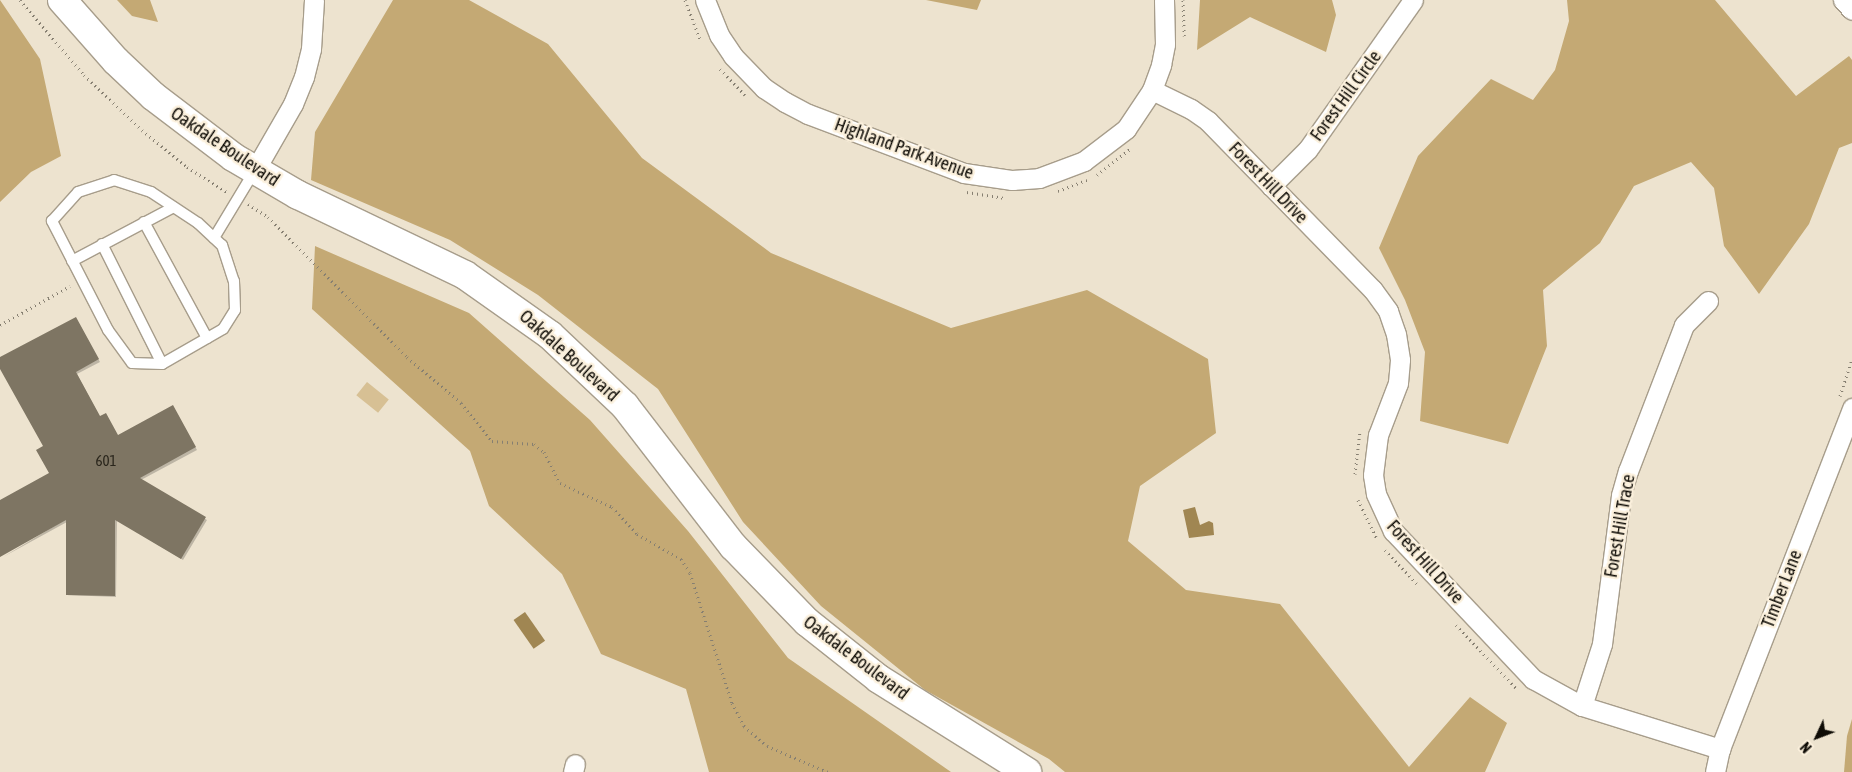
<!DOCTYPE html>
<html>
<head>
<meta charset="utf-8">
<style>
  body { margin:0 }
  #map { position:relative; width:1852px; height:772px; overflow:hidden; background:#ede3cf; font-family:"Asap Condensed",sans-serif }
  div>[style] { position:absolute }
  .green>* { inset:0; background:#d7c094; transform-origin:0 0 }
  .forest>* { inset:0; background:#c4a974 }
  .water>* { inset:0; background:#a08652; transform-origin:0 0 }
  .shadow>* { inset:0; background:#0003 }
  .building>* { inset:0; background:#7e7563 }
  .path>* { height:3px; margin-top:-1.5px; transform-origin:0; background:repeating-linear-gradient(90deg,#867f71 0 1px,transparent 0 5px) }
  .roads { filter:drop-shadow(1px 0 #a79d8b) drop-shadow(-1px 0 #a79d8b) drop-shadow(0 1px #a79d8b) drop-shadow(0 -1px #a79d8b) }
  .lane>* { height:10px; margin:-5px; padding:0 5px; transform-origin:5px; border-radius:5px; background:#fff }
  .street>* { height:19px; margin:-9.5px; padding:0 9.5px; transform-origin:9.5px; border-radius:9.5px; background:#fff }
  .secondary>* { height:28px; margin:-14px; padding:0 14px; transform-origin:14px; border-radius:14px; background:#fff }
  span { translate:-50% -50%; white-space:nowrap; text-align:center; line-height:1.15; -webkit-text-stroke:5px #fbf0dc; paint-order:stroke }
  .number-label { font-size:15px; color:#2a261c }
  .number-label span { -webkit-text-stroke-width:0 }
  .street-label { font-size:18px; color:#0e0b05 }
  .north { position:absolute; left:1792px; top:712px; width:50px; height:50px; -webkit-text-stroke:4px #fbf0dc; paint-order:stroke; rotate:227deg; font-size:14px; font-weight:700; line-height:20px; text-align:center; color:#0e0b05 }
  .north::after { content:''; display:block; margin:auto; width:18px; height:22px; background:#0e0b05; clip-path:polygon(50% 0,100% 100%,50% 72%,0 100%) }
</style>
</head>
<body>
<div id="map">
  <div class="green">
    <div style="left:367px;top:382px;width:28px;height:17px;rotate:39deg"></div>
  </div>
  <div class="forest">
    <div style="clip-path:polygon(0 0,40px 59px,61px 156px,31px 172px,0 202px)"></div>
    <div style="clip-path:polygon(117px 0,150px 0,158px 22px,132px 16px)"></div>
    <div style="clip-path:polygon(393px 0,469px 0,548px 44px,642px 158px,771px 253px,951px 328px,1087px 290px,1208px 359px,1216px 433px,1140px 486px,1128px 541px,1186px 590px,1280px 604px,1409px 767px,1470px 697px,1507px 723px,1485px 772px,1065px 772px,1049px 759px,925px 690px,821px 606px,743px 522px,658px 389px,538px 295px,450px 240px,311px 180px,315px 132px)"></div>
    <div style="clip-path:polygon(926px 0,981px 0,977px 10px)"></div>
    <div style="clip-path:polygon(1200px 0,1332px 0,1336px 15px,1326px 52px,1250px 17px,1197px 50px)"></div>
    <div style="clip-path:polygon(1567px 0,1715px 0,1796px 96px,1849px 56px,1852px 60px,1852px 143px,1839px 148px,1809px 224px,1759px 294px,1724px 246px,1714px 188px,1691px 162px,1634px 186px,1600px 243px,1543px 290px,1547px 346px,1508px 444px,1420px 421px,1425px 352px,1405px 300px,1379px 248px,1418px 156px,1491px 79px,1533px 100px,1555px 70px,1569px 21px)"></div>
    <div style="clip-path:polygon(315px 246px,469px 313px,590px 420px,688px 531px,788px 658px,951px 772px,709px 772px,686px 689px,601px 654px,562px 574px,489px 506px,470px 451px,312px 309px)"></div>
    <div style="clip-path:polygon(1852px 719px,1852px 772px,1844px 772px,1847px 736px)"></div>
  </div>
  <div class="water">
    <div style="clip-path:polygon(1195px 507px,1200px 525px,1209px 521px,1213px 523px,1214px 535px,1189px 538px,1183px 510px)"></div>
    <div style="left:525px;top:612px;width:35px;height:14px;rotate:55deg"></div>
  </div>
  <div class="shadow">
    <div style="clip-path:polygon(77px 320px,100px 362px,77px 374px,100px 417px,118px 436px,174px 408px,197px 450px,141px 480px,207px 520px,183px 560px,117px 520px,116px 597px,67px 595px,67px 522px,3px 557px,71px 516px,0 554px,0 502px,51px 473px,45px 447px,0 367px,0 358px)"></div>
  </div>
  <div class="building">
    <div style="clip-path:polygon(76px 317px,99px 359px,76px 372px,100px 416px,106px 413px,118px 435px,173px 405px,196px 447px,140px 478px,206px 517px,181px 559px,115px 520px,115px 596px,66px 595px,66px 520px,0 557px,0 500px,49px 473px,36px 450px,43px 446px,0 369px,0 357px)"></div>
  </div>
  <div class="path">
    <div style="left:20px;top:0;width:99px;rotate:49.5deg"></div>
    <div style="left:84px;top:75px;width:80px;rotate:43.5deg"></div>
    <div style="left:142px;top:130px;width:58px;rotate:39.4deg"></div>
    <div style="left:187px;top:167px;width:47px;rotate:32deg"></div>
    <div style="left:685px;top:0;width:42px;rotate:69deg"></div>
    <div style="left:1183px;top:0;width:36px;rotate:88deg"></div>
    <div style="left:720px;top:69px;width:36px;rotate:46deg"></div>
    <div style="left:1097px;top:175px;width:42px;rotate:-38.2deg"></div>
    <div style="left:1058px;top:191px;width:31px;rotate:-21deg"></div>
    <div style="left:967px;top:192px;width:38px;rotate:9deg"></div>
    <div style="left:248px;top:204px;width:24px;rotate:33deg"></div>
    <div style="left:268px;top:217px;width:197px;rotate:45.2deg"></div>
    <div style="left:407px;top:357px;width:71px;rotate:40.4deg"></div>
    <div style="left:461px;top:403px;width:49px;rotate:50.8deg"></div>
    <div style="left:492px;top:441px;width:42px;rotate:4.1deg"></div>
    <div style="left:534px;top:444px;width:13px;rotate:39deg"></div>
    <div style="left:544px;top:452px;width:35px;rotate:63deg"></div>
    <div style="left:560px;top:483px;width:57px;rotate:24.8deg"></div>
    <div style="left:612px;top:507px;width:37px;rotate:47deg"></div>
    <div style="left:637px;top:534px;width:51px;rotate:29.6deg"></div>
    <div style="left:681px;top:559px;width:17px;rotate:57deg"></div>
    <div style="left:690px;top:573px;width:137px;rotate:72.1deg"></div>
    <div style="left:732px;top:703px;width:26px;rotate:62deg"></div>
    <div style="left:744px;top:726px;width:30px;rotate:41deg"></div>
    <div style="left:767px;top:746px;width:66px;rotate:23.1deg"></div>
    <div style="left:0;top:325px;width:80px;rotate:-29.1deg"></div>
    <div style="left:1840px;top:396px;width:38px;rotate:-72deg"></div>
    <div style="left:1355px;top:474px;width:43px;rotate:-83.4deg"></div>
    <div style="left:1358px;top:500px;width:43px;rotate:64deg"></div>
    <div style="left:1385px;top:550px;width:50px;rotate:46.6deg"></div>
    <div style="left:1456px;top:625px;width:88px;rotate:46.4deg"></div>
  </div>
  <div class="roads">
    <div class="lane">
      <div style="left:114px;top:180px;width:39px;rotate:18deg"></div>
      <div style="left:151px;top:192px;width:56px;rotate:33.4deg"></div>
      <div style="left:198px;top:223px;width:33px;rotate:43deg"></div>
      <div style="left:222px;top:245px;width:38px;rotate:72deg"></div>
      <div style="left:234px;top:281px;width:29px;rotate:88deg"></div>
      <div style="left:235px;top:310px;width:22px;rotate:122deg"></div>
      <div style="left:223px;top:329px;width:70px;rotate:150.2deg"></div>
      <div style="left:162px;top:364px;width:30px;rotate:-178deg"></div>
      <div style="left:132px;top:363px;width:41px;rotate:-126deg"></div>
      <div style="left:108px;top:330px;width:123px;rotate:-117.2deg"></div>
      <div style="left:52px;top:221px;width:39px;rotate:-48deg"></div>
      <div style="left:78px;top:192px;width:38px;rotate:-18deg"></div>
      <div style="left:144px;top:222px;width:132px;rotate:61.5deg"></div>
      <div style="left:214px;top:238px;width:79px;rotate:-58.9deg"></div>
      <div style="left:102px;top:244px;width:134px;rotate:63.4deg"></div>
      <div style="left:72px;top:261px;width:115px;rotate:-27.9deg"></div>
    </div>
    <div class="street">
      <div style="left:705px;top:0;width:38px;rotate:68deg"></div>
      <div style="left:719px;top:35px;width:25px;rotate:56deg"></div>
      <div style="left:733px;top:56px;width:45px;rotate:45.9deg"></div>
      <div style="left:764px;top:88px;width:25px;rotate:34deg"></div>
      <div style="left:785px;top:102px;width:26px;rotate:28deg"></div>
      <div style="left:808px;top:114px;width:167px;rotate:20.7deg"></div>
      <div style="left:964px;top:173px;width:49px;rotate:8.3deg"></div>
      <div style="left:1012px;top:180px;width:27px;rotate:-4deg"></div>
      <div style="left:1039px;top:178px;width:48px;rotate:-20.7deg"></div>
      <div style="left:1084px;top:161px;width:53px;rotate:-37.3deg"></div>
      <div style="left:1126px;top:129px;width:47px;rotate:-56.3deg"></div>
      <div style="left:1152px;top:90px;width:27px;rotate:-70deg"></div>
      <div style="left:1161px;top:65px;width:21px;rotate:-79deg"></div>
      <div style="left:1165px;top:44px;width:44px;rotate:-91.3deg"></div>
      <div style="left:1843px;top:0;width:13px;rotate:48deg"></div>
      <div style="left:1152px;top:90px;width:43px;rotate:26deg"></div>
      <div style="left:1191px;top:109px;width:21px;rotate:35deg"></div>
      <div style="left:1208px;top:121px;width:236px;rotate:45.7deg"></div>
      <div style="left:1373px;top:290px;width:26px;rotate:54deg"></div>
      <div style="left:1388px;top:311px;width:24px;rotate:71deg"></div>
      <div style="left:1396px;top:334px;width:26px;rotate:81deg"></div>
      <div style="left:1400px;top:360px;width:23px;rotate:95deg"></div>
      <div style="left:1398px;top:383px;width:56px;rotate:111deg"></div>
      <div style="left:1378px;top:435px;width:40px;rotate:97.1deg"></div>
      <div style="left:1373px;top:475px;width:19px;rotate:81deg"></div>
      <div style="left:1376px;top:494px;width:41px;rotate:65.3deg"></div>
      <div style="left:1393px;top:531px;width:204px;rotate:46.6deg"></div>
      <div style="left:1533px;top:679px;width:56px;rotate:28.9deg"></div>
      <div style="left:1582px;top:706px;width:145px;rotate:17.3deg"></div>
      <div style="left:255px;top:170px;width:76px;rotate:-60.1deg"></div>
      <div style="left:293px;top:104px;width:29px;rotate:-68deg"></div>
      <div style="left:304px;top:77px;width:29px;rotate:-76deg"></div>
      <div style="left:311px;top:49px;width:49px;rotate:-86.5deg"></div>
      <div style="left:1271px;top:186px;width:52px;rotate:-45deg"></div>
      <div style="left:1308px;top:149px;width:182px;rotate:-54.8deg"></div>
      <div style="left:1582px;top:706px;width:65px;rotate:-72.1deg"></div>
      <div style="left:1602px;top:644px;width:150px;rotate:-82.7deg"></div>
      <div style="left:1621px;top:495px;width:25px;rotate:-74deg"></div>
      <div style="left:1628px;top:471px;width:156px;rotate:-69deg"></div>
      <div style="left:1684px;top:325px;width:34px;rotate:-45deg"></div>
      <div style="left:573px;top:772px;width:8px;rotate:-76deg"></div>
      <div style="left:1715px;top:772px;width:24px;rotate:-78deg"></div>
      <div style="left:1720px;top:749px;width:366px;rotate:-68.8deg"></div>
    </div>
    <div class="secondary">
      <div style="left:62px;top:0;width:81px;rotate:48.5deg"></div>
      <div style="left:116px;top:61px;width:51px;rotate:43.4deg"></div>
      <div style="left:153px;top:96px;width:101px;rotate:37.3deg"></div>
      <div style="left:233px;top:157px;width:75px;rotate:30.3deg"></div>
      <div style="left:298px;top:195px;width:185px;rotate:25.6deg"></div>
      <div style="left:465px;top:275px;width:104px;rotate:35.2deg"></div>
      <div style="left:550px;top:335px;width:103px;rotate:43.4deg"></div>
      <div style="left:625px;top:406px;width:177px;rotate:52.4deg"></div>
      <div style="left:733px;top:546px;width:106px;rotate:45.8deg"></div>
      <div style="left:807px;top:622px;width:92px;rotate:38.4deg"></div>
      <div style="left:879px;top:679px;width:175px;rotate:32.1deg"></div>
    </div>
  </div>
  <div class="number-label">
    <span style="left:106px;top:461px">601</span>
  </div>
  <div class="street-label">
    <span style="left:1346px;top:96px;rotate:-54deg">Forest Hill Circle</span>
    <span style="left:225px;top:147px;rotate:34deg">Oakdale Boulevard</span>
    <span style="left:904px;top:149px;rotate:20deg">Highland Park Avenue</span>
    <span style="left:1268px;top:183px;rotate:46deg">Forest Hill Drive</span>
    <span style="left:569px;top:356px;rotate:42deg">Oakdale Boulevard</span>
    <span style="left:1620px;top:526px;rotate:-80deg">Forest Hill Trace</span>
    <span style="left:1425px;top:562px;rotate:48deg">Forest Hill Drive</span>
    <span style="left:1782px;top:589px;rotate:-69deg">Timber Lane</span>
    <span style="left:856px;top:658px;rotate:37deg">Oakdale Boulevard</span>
  </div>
  <div class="north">N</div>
</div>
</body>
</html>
